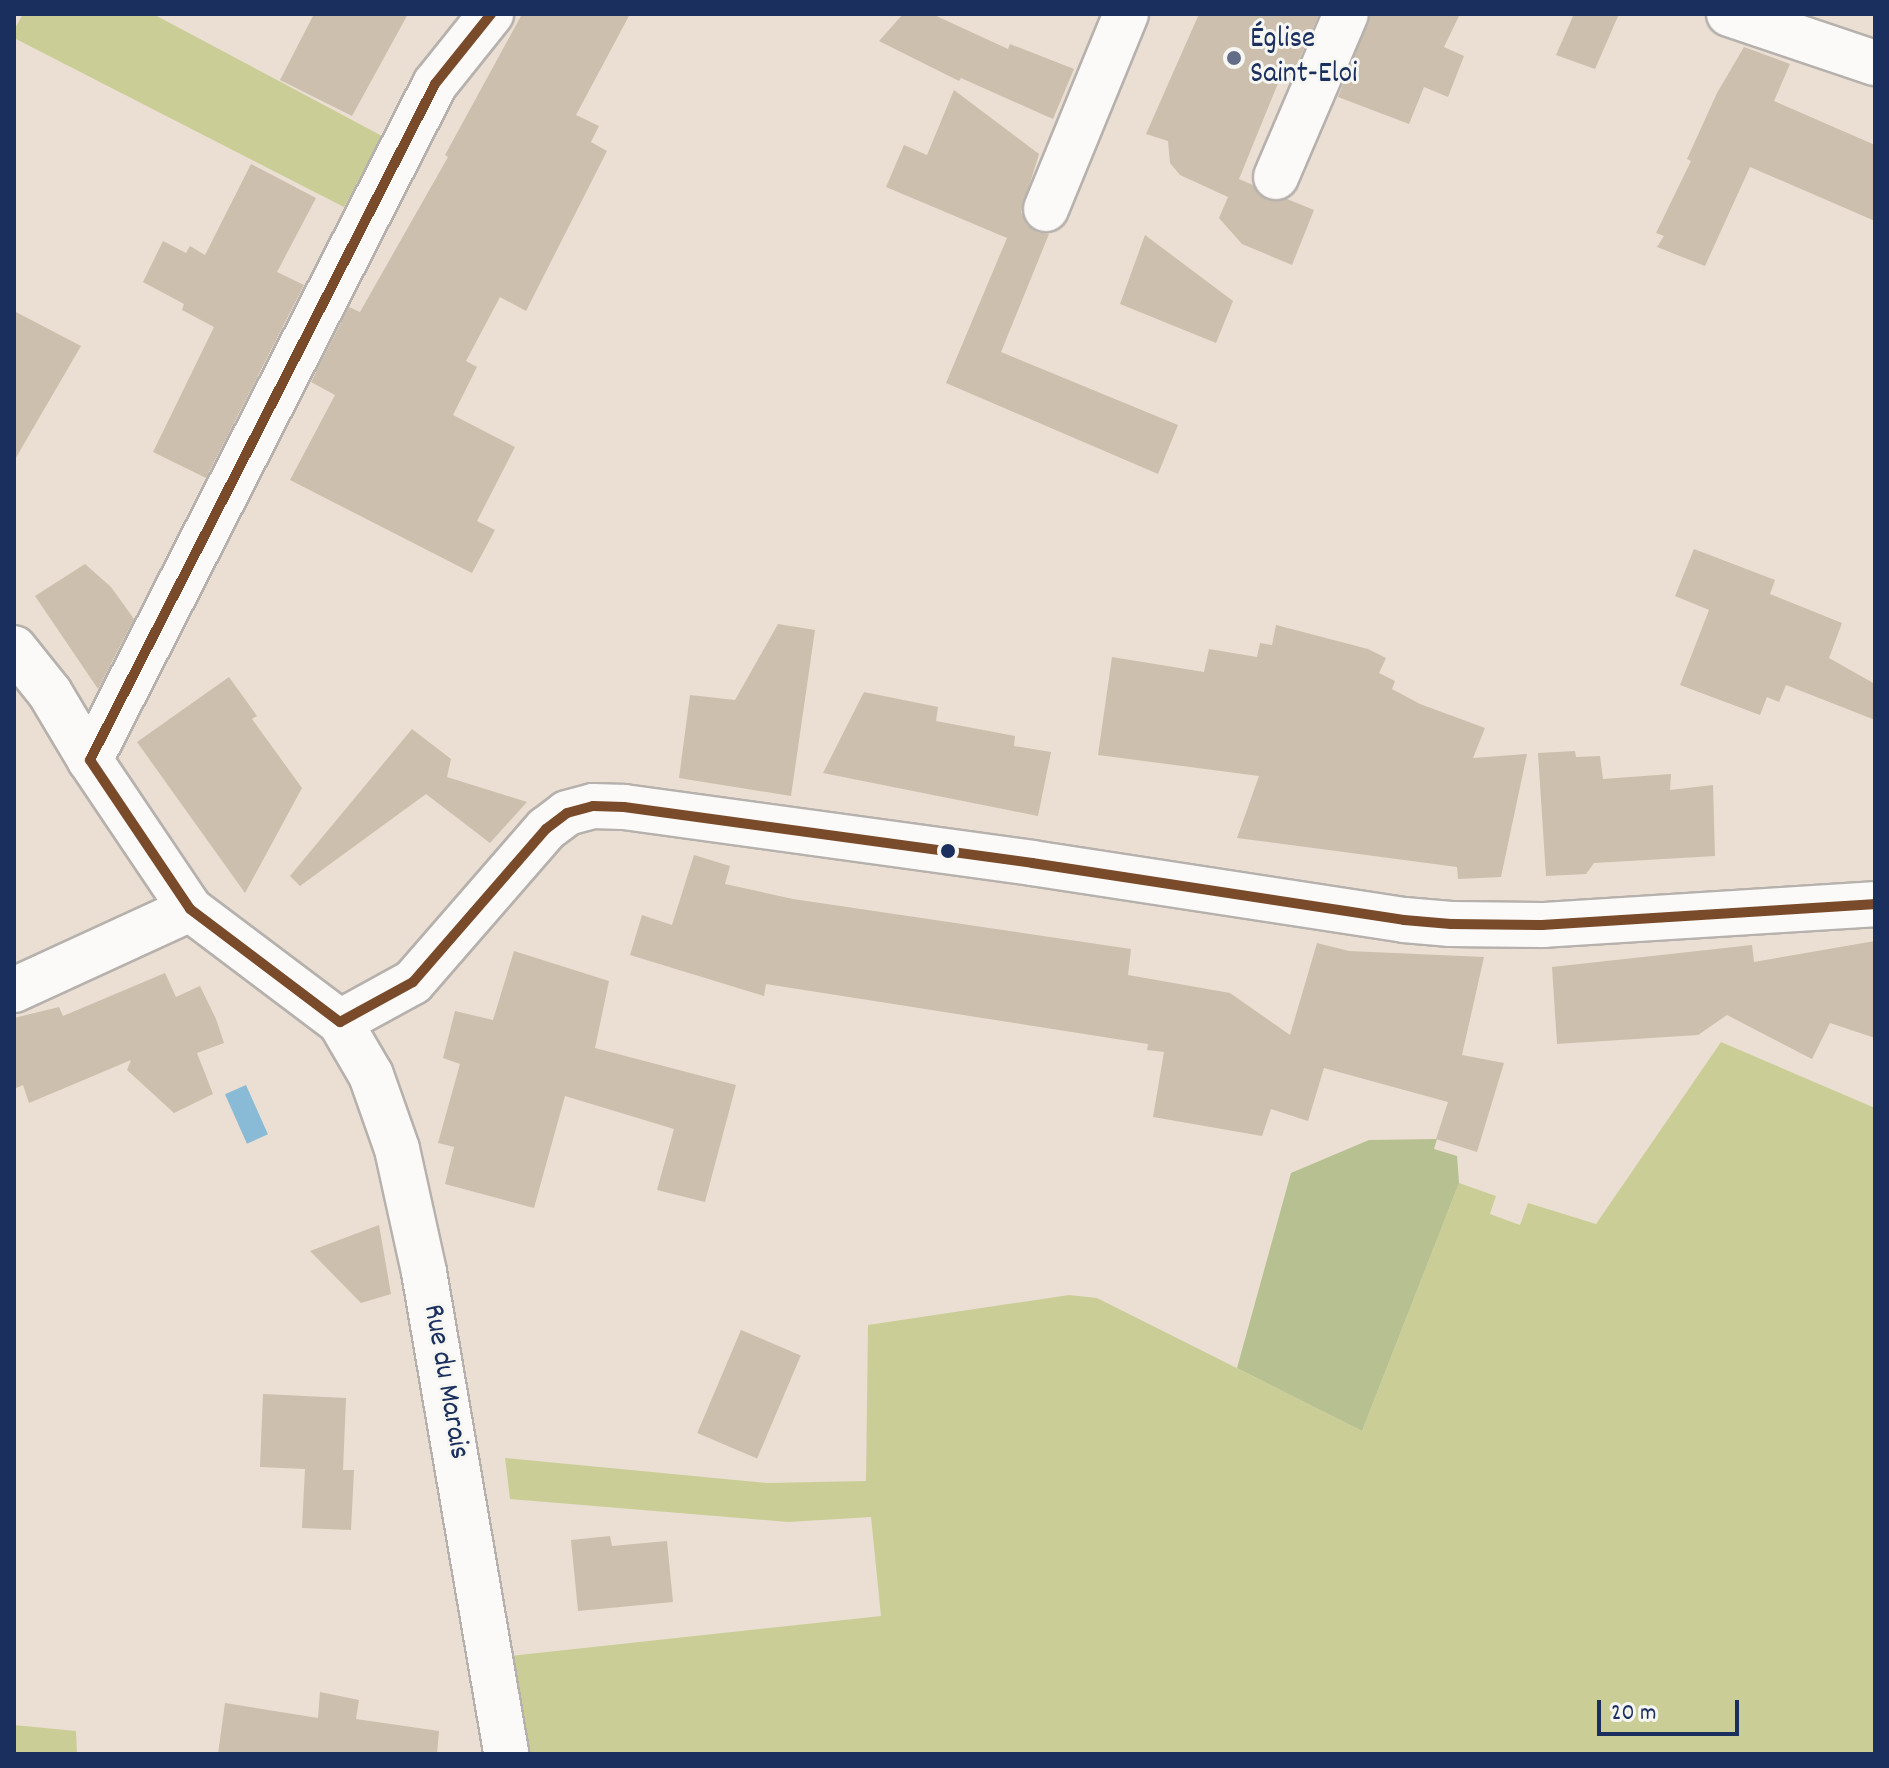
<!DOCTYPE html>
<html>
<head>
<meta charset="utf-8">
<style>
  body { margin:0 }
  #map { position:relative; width:1889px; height:1768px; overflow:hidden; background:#eadfd2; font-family:Dekko,sans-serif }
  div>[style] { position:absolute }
  .green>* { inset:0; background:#cace96 }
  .forest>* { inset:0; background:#b6c090 }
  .water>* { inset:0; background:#89bbd6; transform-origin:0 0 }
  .building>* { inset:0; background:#ccbfad; transform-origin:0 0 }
  .roads { filter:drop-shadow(2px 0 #b6b1ad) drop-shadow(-2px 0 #b6b1ad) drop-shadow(0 2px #b6b1ad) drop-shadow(0 -2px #b6b1ad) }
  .street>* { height:44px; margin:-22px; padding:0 22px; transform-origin:22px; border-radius:22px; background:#fcfaf8 }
  .bus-1>* { height:10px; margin:-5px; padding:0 5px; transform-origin:5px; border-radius:5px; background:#7a4b2a }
  .dots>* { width:22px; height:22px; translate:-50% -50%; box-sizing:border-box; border:4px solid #f6f6f2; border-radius:50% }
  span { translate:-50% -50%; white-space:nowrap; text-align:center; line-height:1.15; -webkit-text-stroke:6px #f6f6f2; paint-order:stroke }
  .poi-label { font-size:30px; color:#1b2f5e }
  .left { translate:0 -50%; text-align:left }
  .street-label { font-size:30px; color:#1b2f5e }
  .frame { position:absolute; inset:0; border:16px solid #1b2f5e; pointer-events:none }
  .scale { position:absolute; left:1597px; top:1700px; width:142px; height:36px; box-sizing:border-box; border:4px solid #1b2f5e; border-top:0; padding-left:10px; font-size:24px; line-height:28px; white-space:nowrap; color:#1b2f5e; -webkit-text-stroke:6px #f6f6f2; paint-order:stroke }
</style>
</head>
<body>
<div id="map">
  <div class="green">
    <div style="clip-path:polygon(23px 14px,153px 14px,382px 136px,344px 207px,14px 38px,14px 30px)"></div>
    <div style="clip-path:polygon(1721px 1042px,1875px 1108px,1875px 1754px,528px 1754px,510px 1656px,881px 1616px,871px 1517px,788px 1522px,510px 1499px,505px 1458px,767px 1483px,866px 1481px,868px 1325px,1069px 1295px,1097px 1298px,1362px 1431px,1459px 1183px,1496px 1196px,1490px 1214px,1520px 1225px,1528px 1203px,1596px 1224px)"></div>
    <div style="clip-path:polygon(14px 1725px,76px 1731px,77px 1754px,14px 1754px)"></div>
  </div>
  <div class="forest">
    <div style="clip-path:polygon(1437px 1139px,1434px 1149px,1457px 1156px,1459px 1183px,1362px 1431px,1237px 1368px,1291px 1173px,1369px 1140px)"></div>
  </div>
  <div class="water">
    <div style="left:246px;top:1085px;width:54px;height:23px;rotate:66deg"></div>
  </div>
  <div class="building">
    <div style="clip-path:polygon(314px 14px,408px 14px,352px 116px,280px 80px)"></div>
    <div style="clip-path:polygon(522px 14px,630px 14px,576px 115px,599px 126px,591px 142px,607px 151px,526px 311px,500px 297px,466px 361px,477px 367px,453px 415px,515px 447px,477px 521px,495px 530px,472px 573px,290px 480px,335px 395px,311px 382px,349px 307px,360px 312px,448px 157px,445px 155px)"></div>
    <div style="clip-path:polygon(903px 14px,932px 14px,1008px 49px,1010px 44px,1074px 69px,1053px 119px,961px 78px,959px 81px,879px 41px)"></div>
    <div style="clip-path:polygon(1199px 14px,1319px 14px,1292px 76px,1283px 71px,1239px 179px,1253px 185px,1267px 200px,1287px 199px,1314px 210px,1292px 265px,1242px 244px,1219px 218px,1228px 197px,1180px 175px,1170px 163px,1168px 141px,1146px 134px)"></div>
    <div style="clip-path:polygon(1370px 14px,1460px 14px,1444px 47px,1464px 56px,1448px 97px,1424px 87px,1409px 124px,1338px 97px)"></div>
    <div style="clip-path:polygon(1574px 14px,1619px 14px,1595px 69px,1556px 55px)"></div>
    <div style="clip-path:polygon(1744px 47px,1790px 64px,1774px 101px,1875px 145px,1875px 221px,1750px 167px,1705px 266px,1657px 247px,1664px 236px,1656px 233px,1691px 161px,1687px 159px,1717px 93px)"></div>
    <div style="clip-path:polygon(954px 90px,1039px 154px,1021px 212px,1027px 225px,1037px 232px,1049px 234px,1001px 352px,1178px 425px,1158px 474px,946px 383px,1007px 238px,886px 187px,904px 145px,927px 155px)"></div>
    <div style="clip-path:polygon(251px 164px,316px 198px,277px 272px,304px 285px,206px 478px,153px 452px,214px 327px,182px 310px,184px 304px,143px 282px,163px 241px,186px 253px,190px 246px,205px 255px)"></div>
    <div style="clip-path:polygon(1145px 235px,1233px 301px,1216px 343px,1120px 304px)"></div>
    <div style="clip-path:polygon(14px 311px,81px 346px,14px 461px)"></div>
    <div style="clip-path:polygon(1694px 549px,1775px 580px,1770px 594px,1842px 623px,1829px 658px,1875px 684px,1875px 720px,1786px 685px,1779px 702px,1767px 697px,1760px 715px,1680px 685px,1709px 610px,1675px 596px)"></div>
    <div style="clip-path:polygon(85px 564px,111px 587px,134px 619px,98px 689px,35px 596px)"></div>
    <div style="clip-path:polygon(778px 624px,815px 630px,791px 796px,679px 778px,690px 695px,735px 700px)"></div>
    <div style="clip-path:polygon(1276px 625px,1368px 649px,1386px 658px,1379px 673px,1395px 681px,1392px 689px,1420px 704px,1485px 728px,1473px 758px,1527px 754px,1501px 877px,1458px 879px,1457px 867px,1237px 838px,1259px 776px,1098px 755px,1112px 657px,1204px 672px,1209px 649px,1257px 657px,1260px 643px,1272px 645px)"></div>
    <div style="clip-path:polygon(229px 677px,257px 716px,252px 719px,302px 788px,245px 893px,137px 742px)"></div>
    <div style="clip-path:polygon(864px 692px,938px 707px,936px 721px,1015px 736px,1014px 746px,1051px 752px,1038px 816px,823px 773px)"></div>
    <div style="clip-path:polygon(412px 729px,451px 759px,447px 777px,527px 802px,490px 843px,426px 794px,300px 886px,290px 876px)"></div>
    <div style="clip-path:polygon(1575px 751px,1576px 757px,1600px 756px,1603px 779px,1671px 774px,1670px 790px,1713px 785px,1715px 856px,1594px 863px,1586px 874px,1546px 876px,1538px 753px)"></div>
    <div style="clip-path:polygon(694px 855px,730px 866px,725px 884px,793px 899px,1131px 949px,1128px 975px,1230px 993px,1290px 1035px,1317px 943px,1349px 951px,1484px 957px,1462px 1055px,1504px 1063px,1477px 1152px,1436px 1139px,1448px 1102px,1324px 1068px,1308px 1121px,1271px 1109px,1262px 1136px,1153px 1117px,1164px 1052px,1147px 1050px,1148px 1044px,766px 984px,764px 996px,630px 955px,642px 915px,672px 925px)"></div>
    <div style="clip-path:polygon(1875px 941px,1875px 1038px,1830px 1023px,1812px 1059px,1727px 1015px,1698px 1035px,1557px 1044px,1552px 967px,1752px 945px,1754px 962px)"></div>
    <div style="clip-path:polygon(514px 951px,609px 981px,595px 1048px,736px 1085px,705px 1202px,657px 1190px,674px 1129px,565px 1096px,534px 1208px,445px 1184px,454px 1147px,438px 1143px,460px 1064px,443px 1058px,455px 1011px,493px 1020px)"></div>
    <div style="clip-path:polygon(165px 973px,176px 997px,200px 986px,216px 1019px,224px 1043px,197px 1053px,213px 1094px,174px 1113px,127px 1070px,131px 1060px,29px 1103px,23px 1085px,14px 1089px,14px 1018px,59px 1007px,63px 1016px)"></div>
    <div style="clip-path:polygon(379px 1225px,391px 1294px,361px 1303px,310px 1251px)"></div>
    <div style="left:741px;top:1330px;width:65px;height:112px;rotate:23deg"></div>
    <div style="clip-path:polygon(263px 1394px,346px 1398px,343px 1470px,354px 1470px,351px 1530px,302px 1528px,305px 1469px,260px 1467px)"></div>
    <div style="clip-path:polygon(610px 1536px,612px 1546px,667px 1541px,673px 1602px,578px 1611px,571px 1540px)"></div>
    <div style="clip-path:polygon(320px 1692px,359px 1700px,356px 1719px,439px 1731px,437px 1754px,218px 1754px,225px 1703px,318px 1718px)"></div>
  </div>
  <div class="roads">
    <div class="street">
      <div style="left:1729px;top:14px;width:154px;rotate:18.6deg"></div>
      <div style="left:1276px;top:177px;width:177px;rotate:-66.8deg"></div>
      <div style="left:1046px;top:209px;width:211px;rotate:-67.7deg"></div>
      <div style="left:14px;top:648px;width:58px;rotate:51.3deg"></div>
      <div style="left:50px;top:693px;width:78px;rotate:59.2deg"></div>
      <div style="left:90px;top:760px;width:179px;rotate:56.1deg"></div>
      <div style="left:190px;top:909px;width:188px;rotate:37deg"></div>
      <div style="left:340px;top:1022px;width:61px;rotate:59.7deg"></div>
      <div style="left:371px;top:1075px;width:78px;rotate:70.6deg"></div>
      <div style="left:397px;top:1149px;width:126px;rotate:77.6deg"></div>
      <div style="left:424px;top:1272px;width:489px;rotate:80.3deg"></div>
      <div style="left:90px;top:760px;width:759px;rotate:-62.96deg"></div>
      <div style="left:435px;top:84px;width:90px;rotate:-51.3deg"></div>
      <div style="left:14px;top:990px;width:194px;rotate:-24.7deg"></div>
      <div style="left:340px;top:1022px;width:83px;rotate:-28.7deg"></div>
      <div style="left:413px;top:982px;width:203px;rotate:-49deg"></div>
      <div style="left:546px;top:829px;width:26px;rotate:-37deg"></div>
      <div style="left:567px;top:813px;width:27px;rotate:-15deg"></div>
      <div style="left:593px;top:806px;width:31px;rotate:2deg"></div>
      <div style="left:624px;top:807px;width:412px;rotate:7.8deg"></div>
      <div style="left:1032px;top:863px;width:376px;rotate:8.7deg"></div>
      <div style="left:1404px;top:920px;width:47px;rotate:4.9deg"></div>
      <div style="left:1451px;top:924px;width:92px;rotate:0.6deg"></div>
      <div style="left:1543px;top:925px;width:333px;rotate:-3.6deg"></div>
    </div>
  </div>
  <div class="bus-1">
    <div style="left:90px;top:760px;width:759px;rotate:-62.96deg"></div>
    <div style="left:435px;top:84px;width:90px;rotate:-51.3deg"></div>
    <div style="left:90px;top:760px;width:179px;rotate:56.1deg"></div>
    <div style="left:190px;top:909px;width:188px;rotate:37deg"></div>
    <div style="left:340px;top:1022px;width:83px;rotate:-28.7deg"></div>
    <div style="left:413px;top:982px;width:203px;rotate:-49deg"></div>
    <div style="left:546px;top:829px;width:26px;rotate:-37deg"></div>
    <div style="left:567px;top:813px;width:27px;rotate:-15deg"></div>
    <div style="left:593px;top:806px;width:31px;rotate:2deg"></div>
    <div style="left:624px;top:807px;width:412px;rotate:7.8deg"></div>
    <div style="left:1032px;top:863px;width:376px;rotate:8.7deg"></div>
    <div style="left:1404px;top:920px;width:47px;rotate:4.9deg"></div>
    <div style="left:1451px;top:924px;width:92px;rotate:0.6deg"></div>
    <div style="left:1543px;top:925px;width:333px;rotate:-3.6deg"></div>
  </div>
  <div class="dots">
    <div style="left:1234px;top:58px;background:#636d87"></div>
    <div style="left:948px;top:851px;background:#1b2f5e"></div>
  </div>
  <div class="poi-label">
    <span class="left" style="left:1250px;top:58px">Église<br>Saint-Eloi</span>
  </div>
  <div class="street-label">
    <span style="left:444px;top:1382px;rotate:80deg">Rue du Marais</span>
  </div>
  <div class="frame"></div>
  <div class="scale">20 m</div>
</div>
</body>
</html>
